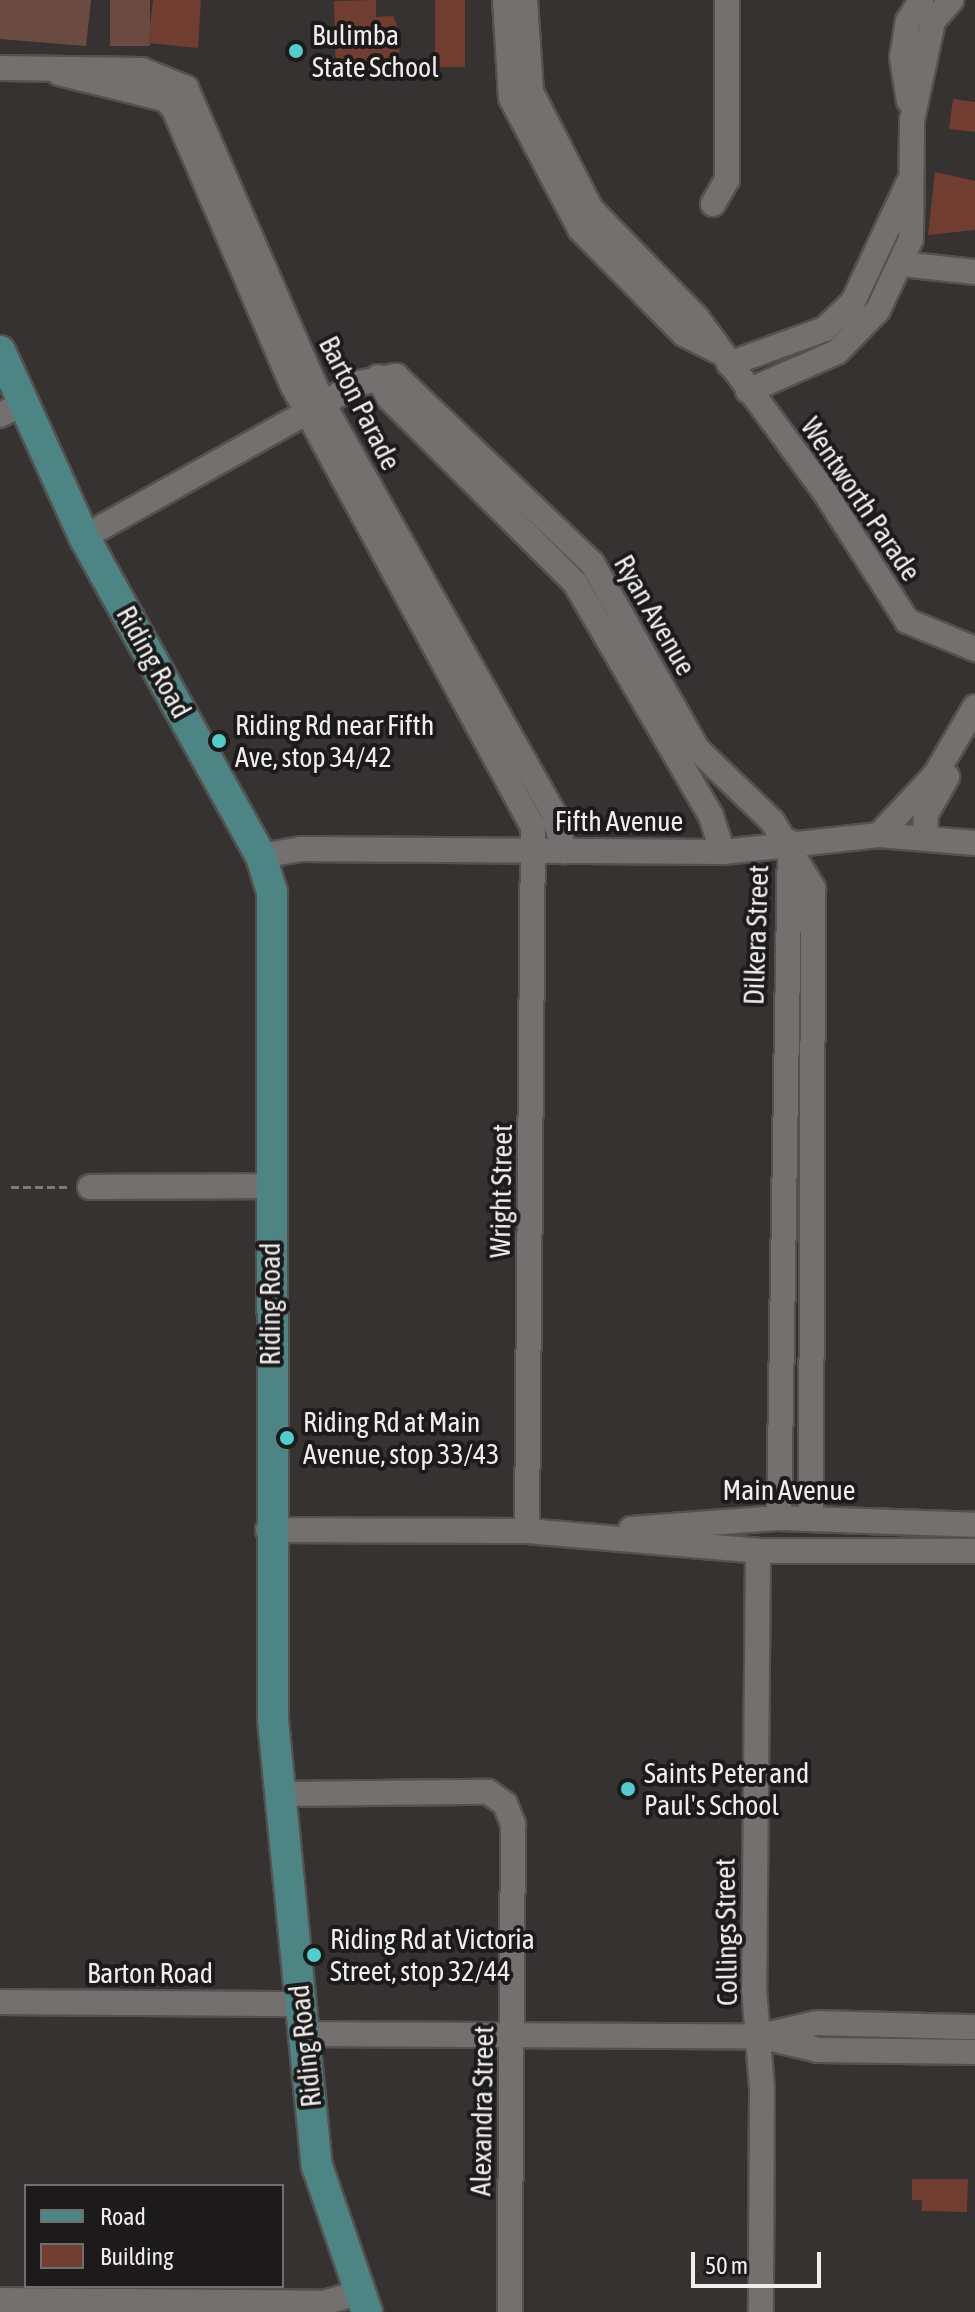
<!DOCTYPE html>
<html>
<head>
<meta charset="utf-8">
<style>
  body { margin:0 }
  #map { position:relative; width:975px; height:2312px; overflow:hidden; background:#353231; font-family:"Asap Condensed",sans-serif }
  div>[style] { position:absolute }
  .green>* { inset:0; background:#6b4a42; transform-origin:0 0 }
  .building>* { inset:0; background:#713d31; transform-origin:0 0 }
  .path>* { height:3px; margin-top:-1.5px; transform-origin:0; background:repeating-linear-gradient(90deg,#7c7978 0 8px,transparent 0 12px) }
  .roads { filter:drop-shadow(2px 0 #545150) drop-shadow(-2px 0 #545150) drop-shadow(0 2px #545150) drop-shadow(0 -2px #545150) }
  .minor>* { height:24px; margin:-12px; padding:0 12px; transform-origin:12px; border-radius:12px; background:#74706f }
  .major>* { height:30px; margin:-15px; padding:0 15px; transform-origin:15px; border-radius:15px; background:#4d8585 }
  .dots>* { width:22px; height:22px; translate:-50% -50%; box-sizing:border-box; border:4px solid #1c1a1a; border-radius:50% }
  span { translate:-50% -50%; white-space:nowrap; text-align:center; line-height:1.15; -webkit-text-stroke:8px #1c1a1a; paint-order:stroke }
  .poi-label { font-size:28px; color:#f0eeed }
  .left { translate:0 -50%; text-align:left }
  .street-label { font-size:28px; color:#f0eeed }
  .legend { position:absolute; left:24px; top:2184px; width:260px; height:104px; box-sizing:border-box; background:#1c1a1a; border:2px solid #716f6e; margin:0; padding:10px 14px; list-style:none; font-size:24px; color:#f0eeed }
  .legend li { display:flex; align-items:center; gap:16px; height:40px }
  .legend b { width:40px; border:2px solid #716f6e }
  .scale { position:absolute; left:691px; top:2252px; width:130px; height:36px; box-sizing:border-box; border:4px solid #f0eeed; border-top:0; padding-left:10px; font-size:24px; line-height:28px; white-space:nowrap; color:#f0eeed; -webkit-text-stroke:6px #1c1a1a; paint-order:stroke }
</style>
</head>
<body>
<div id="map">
  <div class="green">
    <div style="clip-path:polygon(0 0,91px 0,86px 46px,0 39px)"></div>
    <div style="left:110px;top:0;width:40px;height:46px"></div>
  </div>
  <div class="building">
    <div style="clip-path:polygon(153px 0,201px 0,198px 48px,148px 43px)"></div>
    <div style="clip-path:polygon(376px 0,376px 17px,393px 16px,399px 30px,400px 70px,336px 72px,334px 1px)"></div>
    <div style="left:435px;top:0;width:30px;height:67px"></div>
    <div style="clip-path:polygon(953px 99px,975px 102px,975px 132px,949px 129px)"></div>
    <div style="clip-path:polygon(935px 172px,975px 181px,975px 230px,928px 235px)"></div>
    <div style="clip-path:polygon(912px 2179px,968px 2179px,967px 2212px,922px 2211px,922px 2200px,912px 2200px)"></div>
  </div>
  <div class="path">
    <div style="left:11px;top:1187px;width:59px"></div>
  </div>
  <div class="roads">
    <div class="minor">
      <div style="left:505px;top:0;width:98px;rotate:86.5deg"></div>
      <div style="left:511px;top:98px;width:148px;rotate:62.2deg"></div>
      <div style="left:580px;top:229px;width:148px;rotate:45.3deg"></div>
      <div style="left:684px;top:334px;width:37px;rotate:27deg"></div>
      <div style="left:525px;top:0;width:92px;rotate:86.3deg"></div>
      <div style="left:531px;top:92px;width:131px;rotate:62.9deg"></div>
      <div style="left:591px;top:209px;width:152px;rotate:45.8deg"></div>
      <div style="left:697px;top:318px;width:215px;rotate:53.7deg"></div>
      <div style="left:824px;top:491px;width:154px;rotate:57.4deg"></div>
      <div style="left:907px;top:621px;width:74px;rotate:22.4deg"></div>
      <div style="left:0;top:68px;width:142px;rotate:0.8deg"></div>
      <div style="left:142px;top:70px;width:48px;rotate:22.2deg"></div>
      <div style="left:186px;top:88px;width:342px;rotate:66.6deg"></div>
      <div style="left:322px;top:402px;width:471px;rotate:60.6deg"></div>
      <div style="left:553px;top:812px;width:41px;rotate:74.2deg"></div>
      <div style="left:59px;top:73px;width:109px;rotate:13.8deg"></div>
      <div style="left:165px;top:99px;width:13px;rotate:48deg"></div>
      <div style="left:174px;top:109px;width:301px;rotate:66.8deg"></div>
      <div style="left:293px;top:386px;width:502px;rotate:61.44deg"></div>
      <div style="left:533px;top:827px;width:704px;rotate:90.49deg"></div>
      <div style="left:909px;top:101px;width:44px;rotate:-99.2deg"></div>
      <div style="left:902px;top:58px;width:37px;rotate:-81deg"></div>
      <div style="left:908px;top:21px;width:25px;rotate:-58deg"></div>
      <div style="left:713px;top:204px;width:28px;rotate:-60deg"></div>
      <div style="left:727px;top:180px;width:180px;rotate:-90deg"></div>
      <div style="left:902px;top:264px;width:73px;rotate:6.3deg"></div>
      <div style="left:729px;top:364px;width:102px;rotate:-20deg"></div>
      <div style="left:825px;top:329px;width:39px;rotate:-44deg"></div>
      <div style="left:853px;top:302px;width:132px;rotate:-65deg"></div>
      <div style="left:378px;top:377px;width:24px;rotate:62deg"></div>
      <div style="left:389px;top:398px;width:262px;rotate:44.8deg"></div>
      <div style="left:575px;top:583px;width:270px;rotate:59.7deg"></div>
      <div style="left:711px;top:816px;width:38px;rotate:72deg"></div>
      <div style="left:748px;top:391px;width:97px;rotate:-23.7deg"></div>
      <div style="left:837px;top:352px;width:59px;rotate:-45.7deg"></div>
      <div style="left:878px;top:310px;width:78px;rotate:-65.1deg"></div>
      <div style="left:911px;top:239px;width:119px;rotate:-89.5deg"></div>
      <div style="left:912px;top:120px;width:101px;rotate:-78deg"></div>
      <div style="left:933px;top:21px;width:28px;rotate:-49deg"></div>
      <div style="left:0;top:415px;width:25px;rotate:-26deg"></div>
      <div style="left:84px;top:537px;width:315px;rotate:-29.2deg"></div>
      <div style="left:359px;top:383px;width:38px;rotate:-11deg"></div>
      <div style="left:396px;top:376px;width:271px;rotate:43.7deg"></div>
      <div style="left:592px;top:563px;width:215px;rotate:60.5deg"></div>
      <div style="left:698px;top:750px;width:103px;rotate:43.8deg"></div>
      <div style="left:772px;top:821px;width:79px;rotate:58.5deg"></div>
      <div style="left:813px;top:888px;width:630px;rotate:90.18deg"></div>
      <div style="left:879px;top:835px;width:82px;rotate:-47deg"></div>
      <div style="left:935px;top:775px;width:79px;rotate:-59.5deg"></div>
      <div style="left:925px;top:837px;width:23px;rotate:-88deg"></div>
      <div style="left:926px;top:814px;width:43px;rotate:-60.4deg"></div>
      <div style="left:261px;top:856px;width:41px;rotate:-9.9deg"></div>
      <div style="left:301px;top:849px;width:422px;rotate:0.4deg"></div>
      <div style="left:723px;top:852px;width:157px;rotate:-6.2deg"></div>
      <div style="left:879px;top:835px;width:96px;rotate:4.8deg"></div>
      <div style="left:90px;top:1187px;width:181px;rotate:-0.3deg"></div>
      <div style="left:779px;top:1518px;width:676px;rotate:-89.07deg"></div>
      <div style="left:631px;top:1529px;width:148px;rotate:-4.3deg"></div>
      <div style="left:779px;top:1518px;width:196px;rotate:2deg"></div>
      <div style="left:268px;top:1530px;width:259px;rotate:0.2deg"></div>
      <div style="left:527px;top:1531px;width:232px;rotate:4.9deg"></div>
      <div style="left:758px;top:1551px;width:217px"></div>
      <div style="left:758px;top:1551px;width:438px;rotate:90.5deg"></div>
      <div style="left:754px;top:1989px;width:100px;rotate:85.4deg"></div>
      <div style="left:762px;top:2089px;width:223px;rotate:90.3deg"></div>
      <div style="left:281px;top:1794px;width:207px;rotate:-0.6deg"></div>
      <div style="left:488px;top:1792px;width:21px;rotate:35deg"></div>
      <div style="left:505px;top:1804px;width:22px;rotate:68deg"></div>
      <div style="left:513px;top:1824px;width:488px;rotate:90.4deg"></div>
      <div style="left:0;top:2002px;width:300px;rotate:0.4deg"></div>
      <div style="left:303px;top:2034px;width:456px;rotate:0.3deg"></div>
      <div style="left:759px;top:2036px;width:61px;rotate:13.3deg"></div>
      <div style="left:818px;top:2050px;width:157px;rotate:0.7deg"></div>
      <div style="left:765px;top:2035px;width:53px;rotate:-13deg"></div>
      <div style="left:817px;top:2023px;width:158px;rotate:1.5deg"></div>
      <div style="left:0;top:2300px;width:324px;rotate:0.5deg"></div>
      <div style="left:324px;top:2303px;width:37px;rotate:-17deg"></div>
    </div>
    <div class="major">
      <div style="left:0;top:351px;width:204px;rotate:65.7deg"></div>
      <div style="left:84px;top:537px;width:365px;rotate:61deg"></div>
      <div style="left:261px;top:856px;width:38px;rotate:73deg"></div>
      <div style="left:272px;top:892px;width:828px;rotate:89.93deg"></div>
      <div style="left:273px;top:1720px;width:448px;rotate:84.4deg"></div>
      <div style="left:317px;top:2166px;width:154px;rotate:71.1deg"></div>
    </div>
  </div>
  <div class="dots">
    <div style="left:296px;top:51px;background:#52cdcc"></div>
    <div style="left:219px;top:741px;background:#52cdcc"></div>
    <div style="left:287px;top:1438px;background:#52cdcc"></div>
    <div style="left:628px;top:1789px;background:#52cdcc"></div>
    <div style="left:314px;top:1955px;background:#52cdcc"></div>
  </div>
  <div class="poi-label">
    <span class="left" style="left:312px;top:51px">Bulimba<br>State School</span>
    <span class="left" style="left:235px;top:741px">Riding Rd near Fifth<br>Ave, stop 34/42</span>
    <span class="left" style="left:303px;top:1438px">Riding Rd at Main<br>Avenue, stop 33/43</span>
    <span class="left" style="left:644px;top:1789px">Saints Peter and<br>Paul's School</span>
    <span class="left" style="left:330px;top:1955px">Riding Rd at Victoria<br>Street, stop 32/44</span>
  </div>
  <div class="street-label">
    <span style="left:360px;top:403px;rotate:63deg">Barton Parade</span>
    <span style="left:861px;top:499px;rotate:56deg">Wentworth Parade</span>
    <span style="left:655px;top:615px;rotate:60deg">Ryan Avenue</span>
    <span style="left:154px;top:662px;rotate:61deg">Riding Road</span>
    <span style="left:619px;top:821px">Fifth Avenue</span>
    <span style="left:756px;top:935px;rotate:-88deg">Dilkera Street</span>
    <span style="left:501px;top:1191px;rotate:-89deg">Wright Street</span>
    <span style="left:270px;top:1304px;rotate:-90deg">Riding Road</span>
    <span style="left:789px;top:1490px">Main Avenue</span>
    <span style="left:726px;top:1932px;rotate:-91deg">Collings Street</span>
    <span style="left:150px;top:1973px">Barton Road</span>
    <span style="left:305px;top:2046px;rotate:-96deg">Riding Road</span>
    <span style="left:482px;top:2111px;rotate:-89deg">Alexandra Street</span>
  </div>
  <ul class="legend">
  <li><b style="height:10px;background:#4d8585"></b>Road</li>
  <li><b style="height:22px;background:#713d31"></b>Building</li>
  </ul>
  <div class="scale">50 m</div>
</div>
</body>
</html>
